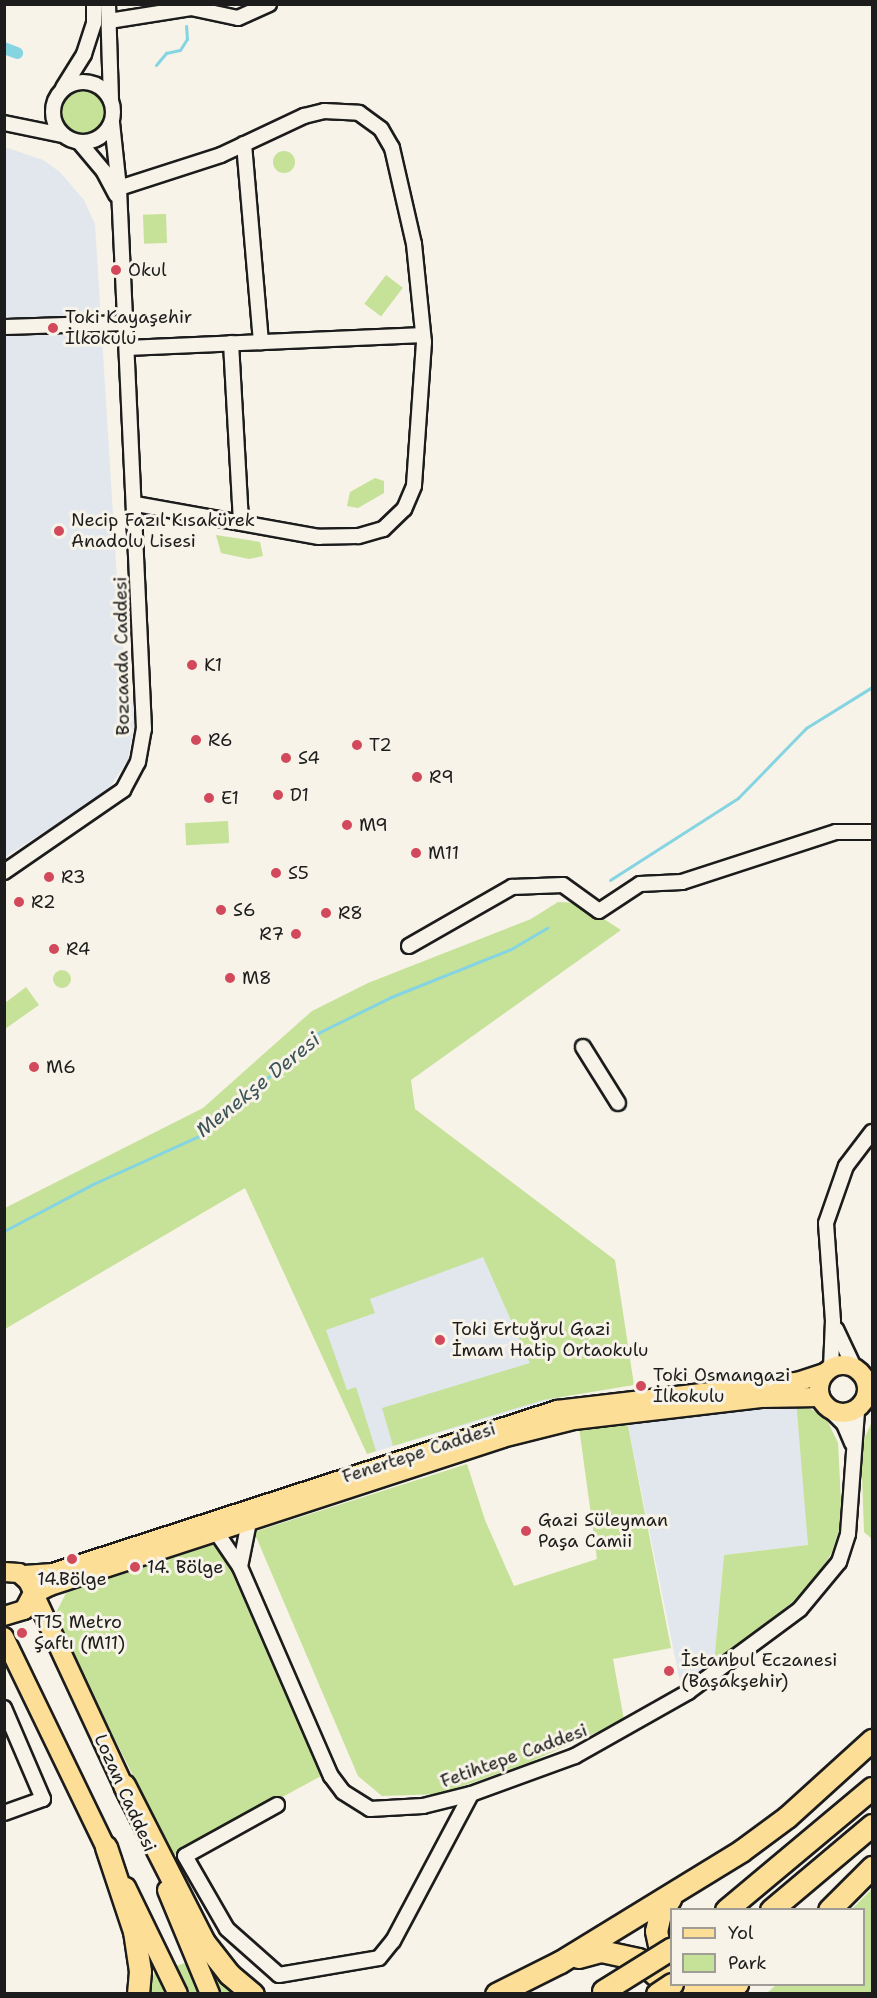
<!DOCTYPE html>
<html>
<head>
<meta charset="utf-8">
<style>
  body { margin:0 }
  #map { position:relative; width:877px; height:1998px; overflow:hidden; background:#f7f3e8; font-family:"Shantell Sans",sans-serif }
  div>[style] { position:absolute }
  .built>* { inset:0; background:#e2e7ed }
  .green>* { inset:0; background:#c6e198; transform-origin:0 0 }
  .round { border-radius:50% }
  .stream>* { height:3px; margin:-1.5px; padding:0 1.5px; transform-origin:1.5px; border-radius:1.5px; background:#85d4e2 }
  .canal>* { height:12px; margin:-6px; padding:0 6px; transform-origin:6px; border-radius:6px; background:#85d4e2 }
  .roads { filter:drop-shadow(2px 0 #1c1c1c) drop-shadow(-2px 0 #1c1c1c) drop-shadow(0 2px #1c1c1c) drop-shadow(0 -2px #1c1c1c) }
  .minor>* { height:14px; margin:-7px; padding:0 7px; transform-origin:7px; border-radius:7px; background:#f7f3e8 }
  .minor>.ring { margin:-7px; padding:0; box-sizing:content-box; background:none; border:14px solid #f7f3e8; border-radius:50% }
  .major>* { height:18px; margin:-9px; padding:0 9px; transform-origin:9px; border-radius:9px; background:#fdde96 }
  .major>.ring { margin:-9px; padding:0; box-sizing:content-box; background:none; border:18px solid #fdde96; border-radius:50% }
  .highway>* { height:21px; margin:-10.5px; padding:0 10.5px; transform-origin:10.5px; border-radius:10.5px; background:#fdde96 }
  .bridges { filter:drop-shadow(2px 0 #1c1c1c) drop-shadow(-2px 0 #1c1c1c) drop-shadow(0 2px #1c1c1c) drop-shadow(0 -2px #1c1c1c) }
  .highway-bridge>* { height:21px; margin:-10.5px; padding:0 10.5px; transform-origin:10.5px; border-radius:10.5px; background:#fdde96 }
  .dots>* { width:16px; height:16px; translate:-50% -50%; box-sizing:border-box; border:3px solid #f7f3e8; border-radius:50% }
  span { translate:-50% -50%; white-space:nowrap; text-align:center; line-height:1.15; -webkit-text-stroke:6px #f7f3e8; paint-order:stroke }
  .poi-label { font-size:18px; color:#1c1c1c }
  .left { translate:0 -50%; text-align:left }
  .right { translate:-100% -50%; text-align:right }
  .street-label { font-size:18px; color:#1c1c1c }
  .water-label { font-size:20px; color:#3c5357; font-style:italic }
  .frame { position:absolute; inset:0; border:6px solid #1c1c1c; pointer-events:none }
  .legend { position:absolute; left:670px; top:1908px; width:195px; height:78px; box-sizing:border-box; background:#f7f3e8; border:2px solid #9f9d96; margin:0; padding:8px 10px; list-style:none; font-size:18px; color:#1c1c1c }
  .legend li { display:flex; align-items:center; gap:12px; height:30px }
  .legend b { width:30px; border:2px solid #9f9d96 }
</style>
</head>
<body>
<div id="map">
  <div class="built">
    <div style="clip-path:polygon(5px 147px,43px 160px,60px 172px,84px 200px,95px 224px,120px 627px,135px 719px,128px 759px,107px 792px,5px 857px)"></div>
    <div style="clip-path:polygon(337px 1158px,556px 1286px,571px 1394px,367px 1454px,269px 1191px)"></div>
    <div style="clip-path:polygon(796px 1400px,809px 1545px,724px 1555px,714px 1663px,681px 1687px,627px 1421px)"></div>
  </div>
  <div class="green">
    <div class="round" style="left:59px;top:88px;width:48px;height:48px"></div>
    <div class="round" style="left:273px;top:151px;width:22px;height:22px"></div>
    <div style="left:166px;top:214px;width:29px;height:23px;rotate:88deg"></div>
    <div style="left:386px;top:275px;width:21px;height:36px;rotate:37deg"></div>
    <div style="clip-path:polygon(375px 478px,384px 481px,384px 493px,358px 508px,347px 506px,350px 492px)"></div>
    <div style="clip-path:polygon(216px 535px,260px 542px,263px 556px,249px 559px,221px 553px)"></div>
    <div style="left:228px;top:821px;width:22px;height:43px;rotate:87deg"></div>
    <div style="clip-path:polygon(558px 902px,579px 903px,621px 930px,411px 1080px,415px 1109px,615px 1260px,634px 1385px,543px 1400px,393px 1446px,382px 1408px,530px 1363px,483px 1257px,370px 1299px,375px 1313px,326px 1330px,347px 1390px,356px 1387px,376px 1451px,367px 1454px,245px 1188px,5px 1329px,5px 1208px,203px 1108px,312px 1011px,368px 983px,531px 919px)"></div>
    <div class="round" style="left:53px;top:970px;width:18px;height:18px"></div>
    <div style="clip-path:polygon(26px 987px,39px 1005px,5px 1029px,5px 1003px)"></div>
    <div style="clip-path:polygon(796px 1400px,826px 1418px,838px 1443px,842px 1521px,832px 1552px,812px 1587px,714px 1663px,724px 1555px,808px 1545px)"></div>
    <div style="clip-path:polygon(627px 1421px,671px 1648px,613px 1659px,624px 1720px,528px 1763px,440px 1794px,382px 1796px,358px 1776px,254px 1532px,467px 1464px,485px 1520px,514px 1586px,597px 1559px,579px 1427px)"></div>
    <div style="clip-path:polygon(872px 1422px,872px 1539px,864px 1532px,861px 1445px)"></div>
    <div style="clip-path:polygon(220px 1542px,323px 1775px,173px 1856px,54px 1617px,66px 1593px)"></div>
    <div style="clip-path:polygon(872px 1889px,872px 1993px,767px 1993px,776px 1985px,864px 1984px,864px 1910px,852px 1909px)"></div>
    <div style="clip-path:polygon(207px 1956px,243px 1994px,148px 1994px,154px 1973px)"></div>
  </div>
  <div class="stream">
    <div style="left:156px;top:65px;width:16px;rotate:-50deg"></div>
    <div style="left:166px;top:53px;width:14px;rotate:-12deg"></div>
    <div style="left:180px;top:50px;width:13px;rotate:-58deg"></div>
    <div style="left:187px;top:39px;width:13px;rotate:-94deg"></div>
    <div style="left:610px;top:880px;width:152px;rotate:-32.6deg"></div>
    <div style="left:738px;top:798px;width:98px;rotate:-45.8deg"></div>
    <div style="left:806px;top:728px;width:78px;rotate:-31.8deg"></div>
    <div style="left:4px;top:1231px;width:101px;rotate:-27.8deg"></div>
    <div style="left:93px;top:1184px;width:121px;rotate:-24.4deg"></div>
    <div style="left:203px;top:1134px;width:155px;rotate:-41.1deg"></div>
    <div style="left:320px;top:1032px;width:79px;rotate:-26.2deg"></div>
    <div style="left:391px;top:997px;width:129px;rotate:-21.8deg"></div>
    <div style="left:511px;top:949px;width:42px;rotate:-30.3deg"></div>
  </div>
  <div class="canal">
    <div style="left:4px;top:48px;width:14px;rotate:21deg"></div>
  </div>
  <div class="roads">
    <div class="minor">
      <div style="left:108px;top:4px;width:97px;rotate:88.2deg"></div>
      <div style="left:109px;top:21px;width:83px;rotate:-9deg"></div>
      <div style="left:191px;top:8px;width:48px;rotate:12deg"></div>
      <div style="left:238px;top:18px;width:34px;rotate:-24deg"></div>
      <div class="ring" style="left:53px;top:82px;width:46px;height:46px"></div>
      <div style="left:63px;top:88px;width:40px;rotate:-58deg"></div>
      <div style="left:84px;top:54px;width:33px;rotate:-72deg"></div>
      <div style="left:94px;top:23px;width:19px;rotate:-90deg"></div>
      <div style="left:4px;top:123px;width:59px;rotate:11.7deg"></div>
      <div style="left:80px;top:143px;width:38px;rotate:50deg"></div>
      <div style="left:104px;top:172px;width:26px;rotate:62deg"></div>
      <div style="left:244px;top:144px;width:199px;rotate:85.1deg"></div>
      <div style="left:119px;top:188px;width:107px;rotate:-17.9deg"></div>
      <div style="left:221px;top:155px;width:92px;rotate:-25.2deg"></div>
      <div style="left:304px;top:116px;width:21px;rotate:-14deg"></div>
      <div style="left:324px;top:111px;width:35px;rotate:3deg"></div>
      <div style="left:359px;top:113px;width:27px;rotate:36deg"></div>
      <div style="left:381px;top:129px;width:22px;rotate:60deg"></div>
      <div style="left:392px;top:148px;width:98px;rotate:77.1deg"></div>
      <div style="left:414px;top:244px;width:99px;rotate:84.2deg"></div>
      <div style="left:424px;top:342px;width:144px;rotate:94deg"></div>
      <div style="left:414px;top:486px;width:25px;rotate:113deg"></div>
      <div style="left:404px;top:509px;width:29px;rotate:136deg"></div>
      <div style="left:383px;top:529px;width:26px;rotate:164deg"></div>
      <div style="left:358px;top:536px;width:39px;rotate:179deg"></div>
      <div style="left:319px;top:537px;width:187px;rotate:-169.8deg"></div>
      <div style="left:4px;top:327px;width:122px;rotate:-1.9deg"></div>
      <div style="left:231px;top:343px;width:180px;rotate:86.8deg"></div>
      <div style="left:128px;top:348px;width:295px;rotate:-2.5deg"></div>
      <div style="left:4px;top:872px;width:145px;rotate:-34.6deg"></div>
      <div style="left:123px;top:790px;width:32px;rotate:-62deg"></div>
      <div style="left:138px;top:762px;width:34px;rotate:-80deg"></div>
      <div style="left:144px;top:729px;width:542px;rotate:-92.65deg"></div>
      <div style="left:119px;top:188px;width:66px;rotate:-96.1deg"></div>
      <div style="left:409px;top:946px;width:119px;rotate:-29.8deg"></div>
      <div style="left:512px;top:887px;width:51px;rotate:-2.2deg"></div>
      <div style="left:563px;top:885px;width:44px;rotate:35.8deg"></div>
      <div style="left:599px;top:911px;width:49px;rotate:-33.4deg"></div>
      <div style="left:640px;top:884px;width:42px;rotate:-2.7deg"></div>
      <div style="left:682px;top:882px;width:162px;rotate:-18deg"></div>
      <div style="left:836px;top:832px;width:36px"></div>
      <div style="left:583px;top:1047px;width:66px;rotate:58deg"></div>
      <div style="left:836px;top:1329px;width:42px;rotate:64.7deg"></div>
      <div style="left:831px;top:1368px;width:47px;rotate:-87.6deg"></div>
      <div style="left:833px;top:1321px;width:98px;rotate:-94.1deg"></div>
      <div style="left:826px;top:1223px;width:60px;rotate:-70.7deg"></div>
      <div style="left:846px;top:1166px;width:43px;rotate:-52.6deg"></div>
      <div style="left:830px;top:1410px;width:20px;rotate:45deg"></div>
      <div style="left:844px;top:1424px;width:21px;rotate:67deg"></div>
      <div style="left:217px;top:1533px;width:41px;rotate:55.9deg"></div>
      <div style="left:240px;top:1567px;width:228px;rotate:66.5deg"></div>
      <div style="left:331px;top:1776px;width:20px;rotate:53deg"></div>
      <div style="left:343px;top:1792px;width:32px;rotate:32deg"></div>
      <div style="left:370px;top:1809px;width:53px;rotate:-3.2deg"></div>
      <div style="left:423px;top:1806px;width:49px;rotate:-14deg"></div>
      <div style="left:471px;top:1794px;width:111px;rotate:-20.1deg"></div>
      <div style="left:575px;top:1756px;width:130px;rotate:-29.5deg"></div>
      <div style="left:688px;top:1692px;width:139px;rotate:-36.5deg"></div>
      <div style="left:800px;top:1609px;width:61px;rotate:-50.3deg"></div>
      <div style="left:839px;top:1562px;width:29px;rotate:-72deg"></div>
      <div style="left:848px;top:1534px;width:124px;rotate:-85.8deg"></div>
      <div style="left:240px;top:1567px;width:46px;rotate:-78.7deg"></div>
      <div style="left:4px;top:1708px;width:99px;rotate:66.8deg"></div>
      <div style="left:43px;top:1799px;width:41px;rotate:160.3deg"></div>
      <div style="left:277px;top:1805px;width:105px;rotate:151deg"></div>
      <div style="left:185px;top:1856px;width:84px;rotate:60.1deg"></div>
      <div style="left:227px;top:1929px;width:69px;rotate:41.5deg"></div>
      <div style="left:279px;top:1975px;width:101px;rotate:-9.6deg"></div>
      <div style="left:379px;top:1958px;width:22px;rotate:-51deg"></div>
      <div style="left:393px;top:1941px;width:166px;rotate:-62deg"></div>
    </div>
    <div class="major">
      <div class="ring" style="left:819px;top:1365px;width:30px;height:30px"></div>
      <div style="left:4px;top:1572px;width:15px;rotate:4deg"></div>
      <div style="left:19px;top:1573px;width:12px;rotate:42deg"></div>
      <div style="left:28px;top:1581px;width:239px;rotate:65deg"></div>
      <div style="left:24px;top:1575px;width:29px;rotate:-4deg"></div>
      <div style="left:53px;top:1573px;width:530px;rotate:-17.92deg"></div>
      <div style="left:557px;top:1410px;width:242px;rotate:-6.7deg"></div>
      <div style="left:797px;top:1382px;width:28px;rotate:-18deg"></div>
      <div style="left:32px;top:1595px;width:20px;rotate:-27deg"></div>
      <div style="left:50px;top:1586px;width:476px;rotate:-18.1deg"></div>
      <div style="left:502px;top:1438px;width:74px;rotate:-14deg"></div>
      <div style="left:574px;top:1420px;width:188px;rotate:-6.7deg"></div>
      <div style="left:761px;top:1398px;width:59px;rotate:-1deg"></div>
      <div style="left:4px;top:1616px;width:21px;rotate:-17deg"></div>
      <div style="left:24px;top:1610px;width:17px;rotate:-62deg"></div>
      <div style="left:4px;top:1637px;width:248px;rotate:64.2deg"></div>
      <div style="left:126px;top:1887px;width:119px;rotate:64.1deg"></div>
      <div style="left:167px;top:1890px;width:113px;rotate:67.5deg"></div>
    </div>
    <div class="highway">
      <div style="left:124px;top:1785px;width:176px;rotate:63deg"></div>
      <div style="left:204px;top:1942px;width:41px;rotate:52deg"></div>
      <div style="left:229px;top:1974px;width:31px;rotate:40deg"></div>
      <div style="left:106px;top:1847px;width:89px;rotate:71.6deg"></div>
      <div style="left:134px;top:1931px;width:40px;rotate:81.5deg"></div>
      <div style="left:140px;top:1971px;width:23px;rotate:95deg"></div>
      <div style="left:670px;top:1899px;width:18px;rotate:124deg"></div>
      <div style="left:660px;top:1914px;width:17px;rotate:103deg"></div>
      <div style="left:656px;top:1931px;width:19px;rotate:78deg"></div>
      <div style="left:660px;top:1950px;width:22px;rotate:58deg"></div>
      <div style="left:726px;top:1910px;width:190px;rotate:-39.9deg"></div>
      <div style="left:771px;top:1910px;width:132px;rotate:-40.1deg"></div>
      <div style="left:829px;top:1910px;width:61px;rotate:-45deg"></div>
      <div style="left:578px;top:1957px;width:24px;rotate:-15deg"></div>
      <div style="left:601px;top:1951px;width:38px;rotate:12deg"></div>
      <div style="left:638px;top:1959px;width:28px;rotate:42deg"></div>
      <div style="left:659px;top:1978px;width:17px;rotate:69deg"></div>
      <div style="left:686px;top:1984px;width:29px;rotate:12deg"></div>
      <div style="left:714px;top:1990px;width:24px;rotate:-15deg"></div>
      <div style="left:496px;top:1994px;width:72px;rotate:-26.6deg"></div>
      <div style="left:560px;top:1962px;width:212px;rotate:-31.5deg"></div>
      <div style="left:741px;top:1851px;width:57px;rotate:-36.5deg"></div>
      <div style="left:787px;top:1817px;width:115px;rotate:-42.2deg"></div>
    </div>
  </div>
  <div class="bridges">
    <div class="highway-bridge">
      <div style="left:603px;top:1991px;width:81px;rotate:-31.9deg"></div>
      <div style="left:657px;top:1994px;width:18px;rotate:-34deg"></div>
    </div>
  </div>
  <div class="dots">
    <div style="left:116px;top:270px;background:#d1495b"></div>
    <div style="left:53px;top:328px;background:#d1495b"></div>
    <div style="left:59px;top:531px;background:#d1495b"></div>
    <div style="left:192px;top:665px;background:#d1495b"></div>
    <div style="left:196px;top:740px;background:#d1495b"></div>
    <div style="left:357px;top:745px;background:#d1495b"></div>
    <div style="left:286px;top:758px;background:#d1495b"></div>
    <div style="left:417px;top:777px;background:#d1495b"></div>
    <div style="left:278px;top:795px;background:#d1495b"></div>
    <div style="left:209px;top:798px;background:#d1495b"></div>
    <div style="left:347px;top:825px;background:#d1495b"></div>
    <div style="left:416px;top:853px;background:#d1495b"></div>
    <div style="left:276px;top:873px;background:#d1495b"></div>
    <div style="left:49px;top:877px;background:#d1495b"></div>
    <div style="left:19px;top:902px;background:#d1495b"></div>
    <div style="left:221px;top:910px;background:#d1495b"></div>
    <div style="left:326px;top:913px;background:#d1495b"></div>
    <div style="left:296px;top:934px;background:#d1495b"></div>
    <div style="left:54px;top:949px;background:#d1495b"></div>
    <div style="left:230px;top:978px;background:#d1495b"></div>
    <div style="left:34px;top:1067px;background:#d1495b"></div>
    <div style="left:440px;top:1340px;background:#d1495b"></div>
    <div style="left:641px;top:1386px;background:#d1495b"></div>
    <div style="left:526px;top:1531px;background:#d1495b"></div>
    <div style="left:72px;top:1559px;background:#d1495b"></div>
    <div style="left:135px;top:1567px;background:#d1495b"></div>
    <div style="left:22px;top:1633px;background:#d1495b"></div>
    <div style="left:669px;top:1671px;background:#d1495b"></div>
  </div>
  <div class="poi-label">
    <span class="left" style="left:128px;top:270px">Okul</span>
    <span class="left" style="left:65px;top:328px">Toki Kayaşehir<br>İlkokulu</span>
    <span class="left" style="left:71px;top:531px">Necip Fazıl Kısakürek<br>Anadolu Lisesi</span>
    <span class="left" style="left:204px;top:665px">K1</span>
    <span class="left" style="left:208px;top:740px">R6</span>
    <span class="left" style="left:369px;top:745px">T2</span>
    <span class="left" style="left:298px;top:758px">S4</span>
    <span class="left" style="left:429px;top:777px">R9</span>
    <span class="left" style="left:290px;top:795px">D1</span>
    <span class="left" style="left:221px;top:798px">E1</span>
    <span class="left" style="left:359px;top:825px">M9</span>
    <span class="left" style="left:428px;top:853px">M11</span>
    <span class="left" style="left:288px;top:873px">S5</span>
    <span class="left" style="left:61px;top:877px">R3</span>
    <span class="left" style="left:31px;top:902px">R2</span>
    <span class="left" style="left:233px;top:910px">S6</span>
    <span class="left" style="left:338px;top:913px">R8</span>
    <span class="right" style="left:284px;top:934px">R7</span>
    <span class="left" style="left:66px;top:949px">R4</span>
    <span class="left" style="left:242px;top:978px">M8</span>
    <span class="left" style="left:46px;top:1067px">M6</span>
    <span class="left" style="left:452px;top:1340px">Toki Ertuğrul Gazi<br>İmam Hatip Ortaokulu</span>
    <span class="left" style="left:653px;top:1386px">Toki Osmangazi<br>İlkokulu</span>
    <span class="left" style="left:538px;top:1531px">Gazi Süleyman<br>Paşa Camii</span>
    <span class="left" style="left:147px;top:1567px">14. Bölge</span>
    <span style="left:72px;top:1579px">14.Bölge</span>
    <span class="left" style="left:34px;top:1633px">T15 Metro<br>Şaftı (M11)</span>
    <span class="left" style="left:681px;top:1671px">İstanbul Eczanesi<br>(Başakşehir)</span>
  </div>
  <div class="street-label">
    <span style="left:122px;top:656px;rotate:-91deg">Bozcaada Caddesi</span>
    <span style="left:419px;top:1453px;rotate:-18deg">Fenertepe Caddesi</span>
    <span style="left:514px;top:1756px;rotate:-20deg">Fetihtepe Caddesi</span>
    <span style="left:125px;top:1793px;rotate:66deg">Lozan Caddesi</span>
  </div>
  <div class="water-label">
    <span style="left:258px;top:1085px;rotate:-39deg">Menekşe Deresi</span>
  </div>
  <div class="frame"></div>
  <ul class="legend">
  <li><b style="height:8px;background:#fdde96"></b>Yol</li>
  <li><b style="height:16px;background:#c6e198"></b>Park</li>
  </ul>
</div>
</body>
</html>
